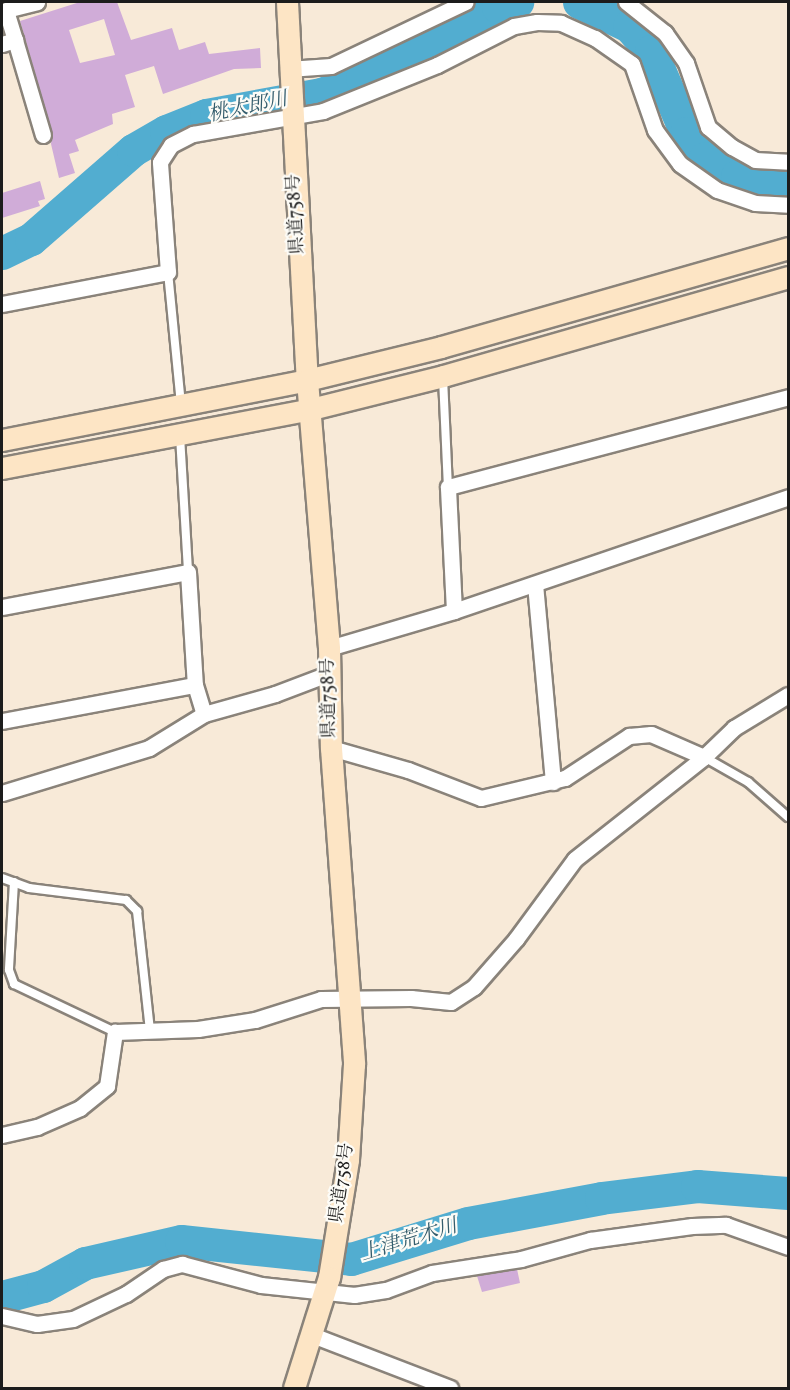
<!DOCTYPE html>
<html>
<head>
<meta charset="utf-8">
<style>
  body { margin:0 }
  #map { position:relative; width:790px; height:1390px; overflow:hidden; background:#f8ead8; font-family:Vollkorn,"Noto Serif JP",serif }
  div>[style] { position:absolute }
  .river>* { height:33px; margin:-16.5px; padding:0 16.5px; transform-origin:16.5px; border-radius:16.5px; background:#52add0 }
  .building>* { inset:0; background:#d0acd8 }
  .roads { filter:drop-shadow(2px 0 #8a837a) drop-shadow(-2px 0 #8a837a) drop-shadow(0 2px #8a837a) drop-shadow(0 -2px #8a837a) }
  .lane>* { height:8px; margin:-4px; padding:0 4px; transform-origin:4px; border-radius:4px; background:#fff }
  .street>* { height:15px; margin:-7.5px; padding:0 7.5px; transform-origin:7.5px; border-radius:7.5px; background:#fff }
  .secondary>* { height:21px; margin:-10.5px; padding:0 10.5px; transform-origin:10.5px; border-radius:10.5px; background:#fde5c5 }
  span { translate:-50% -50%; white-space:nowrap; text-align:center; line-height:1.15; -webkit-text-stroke:4.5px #fdfcf7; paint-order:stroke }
  .street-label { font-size:18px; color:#1c1c1c }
  .water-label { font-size:20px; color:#345d6d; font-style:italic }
  .frame { position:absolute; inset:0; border:3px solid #1c1c1c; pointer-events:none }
</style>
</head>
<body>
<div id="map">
  <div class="river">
    <div style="left:579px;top:2px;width:55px;rotate:25.6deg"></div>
    <div style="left:629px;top:26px;width:33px;rotate:49deg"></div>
    <div style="left:651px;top:51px;width:89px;rotate:66.9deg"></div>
    <div style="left:686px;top:133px;width:31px;rotate:53deg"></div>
    <div style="left:705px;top:158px;width:37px;rotate:29deg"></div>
    <div style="left:737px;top:176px;width:52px;rotate:11.1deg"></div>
    <div style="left:2px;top:253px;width:32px;rotate:-26deg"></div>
    <div style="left:31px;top:239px;width:135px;rotate:-41.1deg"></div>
    <div style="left:133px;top:150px;width:38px;rotate:-30deg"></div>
    <div style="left:166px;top:131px;width:43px;rotate:-21.8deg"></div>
    <div style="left:206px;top:115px;width:117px;rotate:-10.3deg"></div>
    <div style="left:321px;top:94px;width:44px;rotate:-21.3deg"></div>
    <div style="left:362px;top:78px;width:153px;rotate:-27.6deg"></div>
    <div style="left:498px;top:7px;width:20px;rotate:-15deg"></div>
    <div style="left:2px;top:1297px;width:42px;rotate:-15deg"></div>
    <div style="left:43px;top:1286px;width:48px;rotate:-28.7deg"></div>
    <div style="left:85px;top:1263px;width:98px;rotate:-12.9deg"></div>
    <div style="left:181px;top:1241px;width:171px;rotate:6deg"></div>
    <div style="left:351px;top:1259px;width:122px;rotate:-17.1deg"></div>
    <div style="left:468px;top:1223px;width:135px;rotate:-10.6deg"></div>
    <div style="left:601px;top:1198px;width:97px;rotate:-7.1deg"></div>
    <div style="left:697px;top:1186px;width:91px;rotate:4.4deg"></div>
  </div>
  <div class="building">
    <div style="clip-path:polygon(evenodd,80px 2px,117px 2px,131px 40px,172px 28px,179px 50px,205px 42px,209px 54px,260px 48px,261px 68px,234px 69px,163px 94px,154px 66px,125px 75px,135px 107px,112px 114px,113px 124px,75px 140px,79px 151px,69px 154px,75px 173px,59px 178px,51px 144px,52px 132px,20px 21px,80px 2px,104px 19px,115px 55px,80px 63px,69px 30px,104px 19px)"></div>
    <div style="clip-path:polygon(40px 181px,45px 199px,38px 201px,40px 206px,2px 218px,2px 193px)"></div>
    <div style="clip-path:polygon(517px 1269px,520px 1283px,482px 1292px,477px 1276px)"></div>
  </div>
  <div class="roads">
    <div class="lane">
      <div style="left:168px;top:272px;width:134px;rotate:84.4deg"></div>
      <div style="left:443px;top:378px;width:109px;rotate:87.4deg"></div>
      <div style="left:180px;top:436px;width:136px;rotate:86.6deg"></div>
      <div style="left:704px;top:757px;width:51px;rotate:29.6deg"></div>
      <div style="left:748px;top:782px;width:53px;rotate:41.2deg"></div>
      <div style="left:2px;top:878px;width:29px;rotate:20deg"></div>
      <div style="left:29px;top:888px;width:98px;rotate:7.1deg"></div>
      <div style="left:126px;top:900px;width:16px;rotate:45deg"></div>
      <div style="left:137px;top:911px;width:121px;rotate:83.8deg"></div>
      <div style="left:14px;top:882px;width:88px;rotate:93.3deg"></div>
      <div style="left:9px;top:970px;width:15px;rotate:70deg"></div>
      <div style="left:14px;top:984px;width:112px;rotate:25.4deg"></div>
    </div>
    <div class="street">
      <div style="left:626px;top:2px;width:50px;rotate:38.5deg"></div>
      <div style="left:665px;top:33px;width:37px;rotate:55deg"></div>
      <div style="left:686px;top:63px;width:68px;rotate:71deg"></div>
      <div style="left:708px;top:127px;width:31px;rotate:40deg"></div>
      <div style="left:732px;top:147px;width:26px;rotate:29deg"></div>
      <div style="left:755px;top:160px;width:33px;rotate:3deg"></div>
      <div style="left:15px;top:40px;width:99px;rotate:73.6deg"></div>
      <div style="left:2px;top:44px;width:14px;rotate:-17deg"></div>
      <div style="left:15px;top:40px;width:31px;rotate:-107deg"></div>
      <div style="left:6px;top:10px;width:32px;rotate:-14deg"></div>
      <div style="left:288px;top:69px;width:43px;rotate:-4deg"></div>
      <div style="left:331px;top:66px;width:149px;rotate:-25.4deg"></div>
      <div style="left:2px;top:304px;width:169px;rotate:-10.9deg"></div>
      <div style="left:168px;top:272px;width:110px;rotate:-94.2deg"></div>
      <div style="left:160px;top:162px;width:20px;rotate:-57deg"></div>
      <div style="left:171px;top:145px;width:25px;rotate:-27deg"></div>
      <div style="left:193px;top:134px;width:132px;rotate:-10deg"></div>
      <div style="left:323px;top:111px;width:123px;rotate:-22deg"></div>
      <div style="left:437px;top:65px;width:86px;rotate:-26.9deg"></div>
      <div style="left:514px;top:26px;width:23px;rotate:-10deg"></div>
      <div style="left:537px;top:22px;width:24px;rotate:2deg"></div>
      <div style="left:561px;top:23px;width:37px;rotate:24deg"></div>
      <div style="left:595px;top:38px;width:45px;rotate:35.1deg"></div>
      <div style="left:632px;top:64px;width:70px;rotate:70.8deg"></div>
      <div style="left:655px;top:130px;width:42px;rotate:53.7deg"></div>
      <div style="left:680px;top:164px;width:45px;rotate:35.1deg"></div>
      <div style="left:717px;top:190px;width:40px;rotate:18.9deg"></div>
      <div style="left:755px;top:203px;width:33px;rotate:3deg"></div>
      <div style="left:535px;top:584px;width:199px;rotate:84.8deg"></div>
      <div style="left:2px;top:607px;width:189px;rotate:-10.7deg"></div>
      <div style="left:188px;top:572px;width:113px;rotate:86.5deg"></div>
      <div style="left:195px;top:685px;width:30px;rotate:73deg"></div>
      <div style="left:454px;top:611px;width:124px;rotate:-92.8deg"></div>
      <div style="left:448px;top:487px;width:352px;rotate:-14.8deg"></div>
      <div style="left:329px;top:648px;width:130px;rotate:-16.5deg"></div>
      <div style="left:454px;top:611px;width:353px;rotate:-18.8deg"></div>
      <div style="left:2px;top:721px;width:196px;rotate:-10.6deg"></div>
      <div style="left:331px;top:748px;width:80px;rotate:15.9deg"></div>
      <div style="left:408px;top:770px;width:78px;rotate:21deg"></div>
      <div style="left:481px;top:798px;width:86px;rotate:-13.4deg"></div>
      <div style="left:565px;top:778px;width:77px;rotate:-33.3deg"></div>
      <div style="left:629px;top:736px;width:22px;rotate:-5deg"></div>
      <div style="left:651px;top:734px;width:58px;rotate:23.5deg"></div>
      <div style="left:2px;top:793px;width:154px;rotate:-17deg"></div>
      <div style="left:149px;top:748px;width:65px;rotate:-31.7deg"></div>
      <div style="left:204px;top:714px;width:74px;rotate:-15.7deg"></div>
      <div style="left:275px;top:694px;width:57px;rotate:-20.7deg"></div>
      <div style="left:2px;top:1135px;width:36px;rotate:-13deg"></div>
      <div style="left:37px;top:1127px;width:47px;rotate:-23.8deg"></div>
      <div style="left:80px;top:1108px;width:35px;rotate:-39deg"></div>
      <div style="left:107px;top:1086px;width:55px;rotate:-81.6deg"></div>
      <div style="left:115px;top:1032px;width:83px;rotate:-2.1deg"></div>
      <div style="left:198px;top:1029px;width:58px;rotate:-9deg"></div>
      <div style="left:255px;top:1020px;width:69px;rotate:-17.7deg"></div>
      <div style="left:321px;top:999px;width:90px;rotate:-0.6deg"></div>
      <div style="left:411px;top:998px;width:40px;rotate:5.7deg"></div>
      <div style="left:451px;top:1002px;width:27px;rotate:-33deg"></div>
      <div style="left:474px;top:987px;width:64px;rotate:-48.8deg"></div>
      <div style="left:516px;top:939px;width:99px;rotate:-53.6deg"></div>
      <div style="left:575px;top:859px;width:164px;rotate:-38.3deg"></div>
      <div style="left:704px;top:757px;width:42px;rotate:-44deg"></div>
      <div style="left:734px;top:728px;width:63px;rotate:-31.4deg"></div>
      <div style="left:2px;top:1316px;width:36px;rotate:13deg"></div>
      <div style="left:37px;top:1324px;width:36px;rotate:-8deg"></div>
      <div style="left:73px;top:1319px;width:59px;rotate:-25.3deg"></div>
      <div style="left:126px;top:1294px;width:45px;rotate:-34deg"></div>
      <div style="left:163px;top:1269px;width:20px;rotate:-15deg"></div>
      <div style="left:182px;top:1264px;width:82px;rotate:14.9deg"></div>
      <div style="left:261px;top:1285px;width:94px;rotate:6.1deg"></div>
      <div style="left:354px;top:1295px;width:32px;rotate:-9deg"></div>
      <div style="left:386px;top:1290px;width:49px;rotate:-20.3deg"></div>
      <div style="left:432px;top:1273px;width:90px;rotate:-8.9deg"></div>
      <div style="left:521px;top:1259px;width:72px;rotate:-15.4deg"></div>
      <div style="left:590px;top:1240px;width:103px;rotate:-7.8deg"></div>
      <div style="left:692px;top:1226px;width:34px;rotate:-2deg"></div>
      <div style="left:726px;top:1225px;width:66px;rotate:19.5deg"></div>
      <div style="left:312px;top:1335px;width:148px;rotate:21deg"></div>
    </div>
    <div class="secondary">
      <div style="left:287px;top:2px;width:379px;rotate:87deg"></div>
      <div style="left:307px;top:380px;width:269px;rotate:85.3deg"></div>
      <div style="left:329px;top:648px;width:100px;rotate:88.9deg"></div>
      <div style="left:331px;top:748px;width:317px;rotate:85.8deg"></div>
      <div style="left:354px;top:1064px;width:96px;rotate:93.6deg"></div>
      <div style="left:348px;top:1160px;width:119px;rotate:99.2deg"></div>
      <div style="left:329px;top:1277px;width:116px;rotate:107.5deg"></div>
      <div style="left:2px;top:440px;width:311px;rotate:-11.1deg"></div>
      <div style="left:307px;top:380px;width:138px;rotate:-13.8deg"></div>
      <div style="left:441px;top:347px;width:361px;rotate:-15.9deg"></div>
      <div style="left:2px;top:468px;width:315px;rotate:-10.8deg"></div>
      <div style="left:311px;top:409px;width:136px;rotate:-14deg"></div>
      <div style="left:443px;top:376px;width:359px;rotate:-16deg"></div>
    </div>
  </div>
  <div class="street-label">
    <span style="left:297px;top:214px;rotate:-93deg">県道758号</span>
    <span style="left:330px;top:698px;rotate:-91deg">県道758号</span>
    <span style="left:343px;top:1183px;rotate:-82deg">県道758号</span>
  </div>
  <div class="water-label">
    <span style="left:248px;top:108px;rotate:-12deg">桃太郎川</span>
    <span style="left:409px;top:1241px;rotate:-17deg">上津荒木川</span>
  </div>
  <div class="frame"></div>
</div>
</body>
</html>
